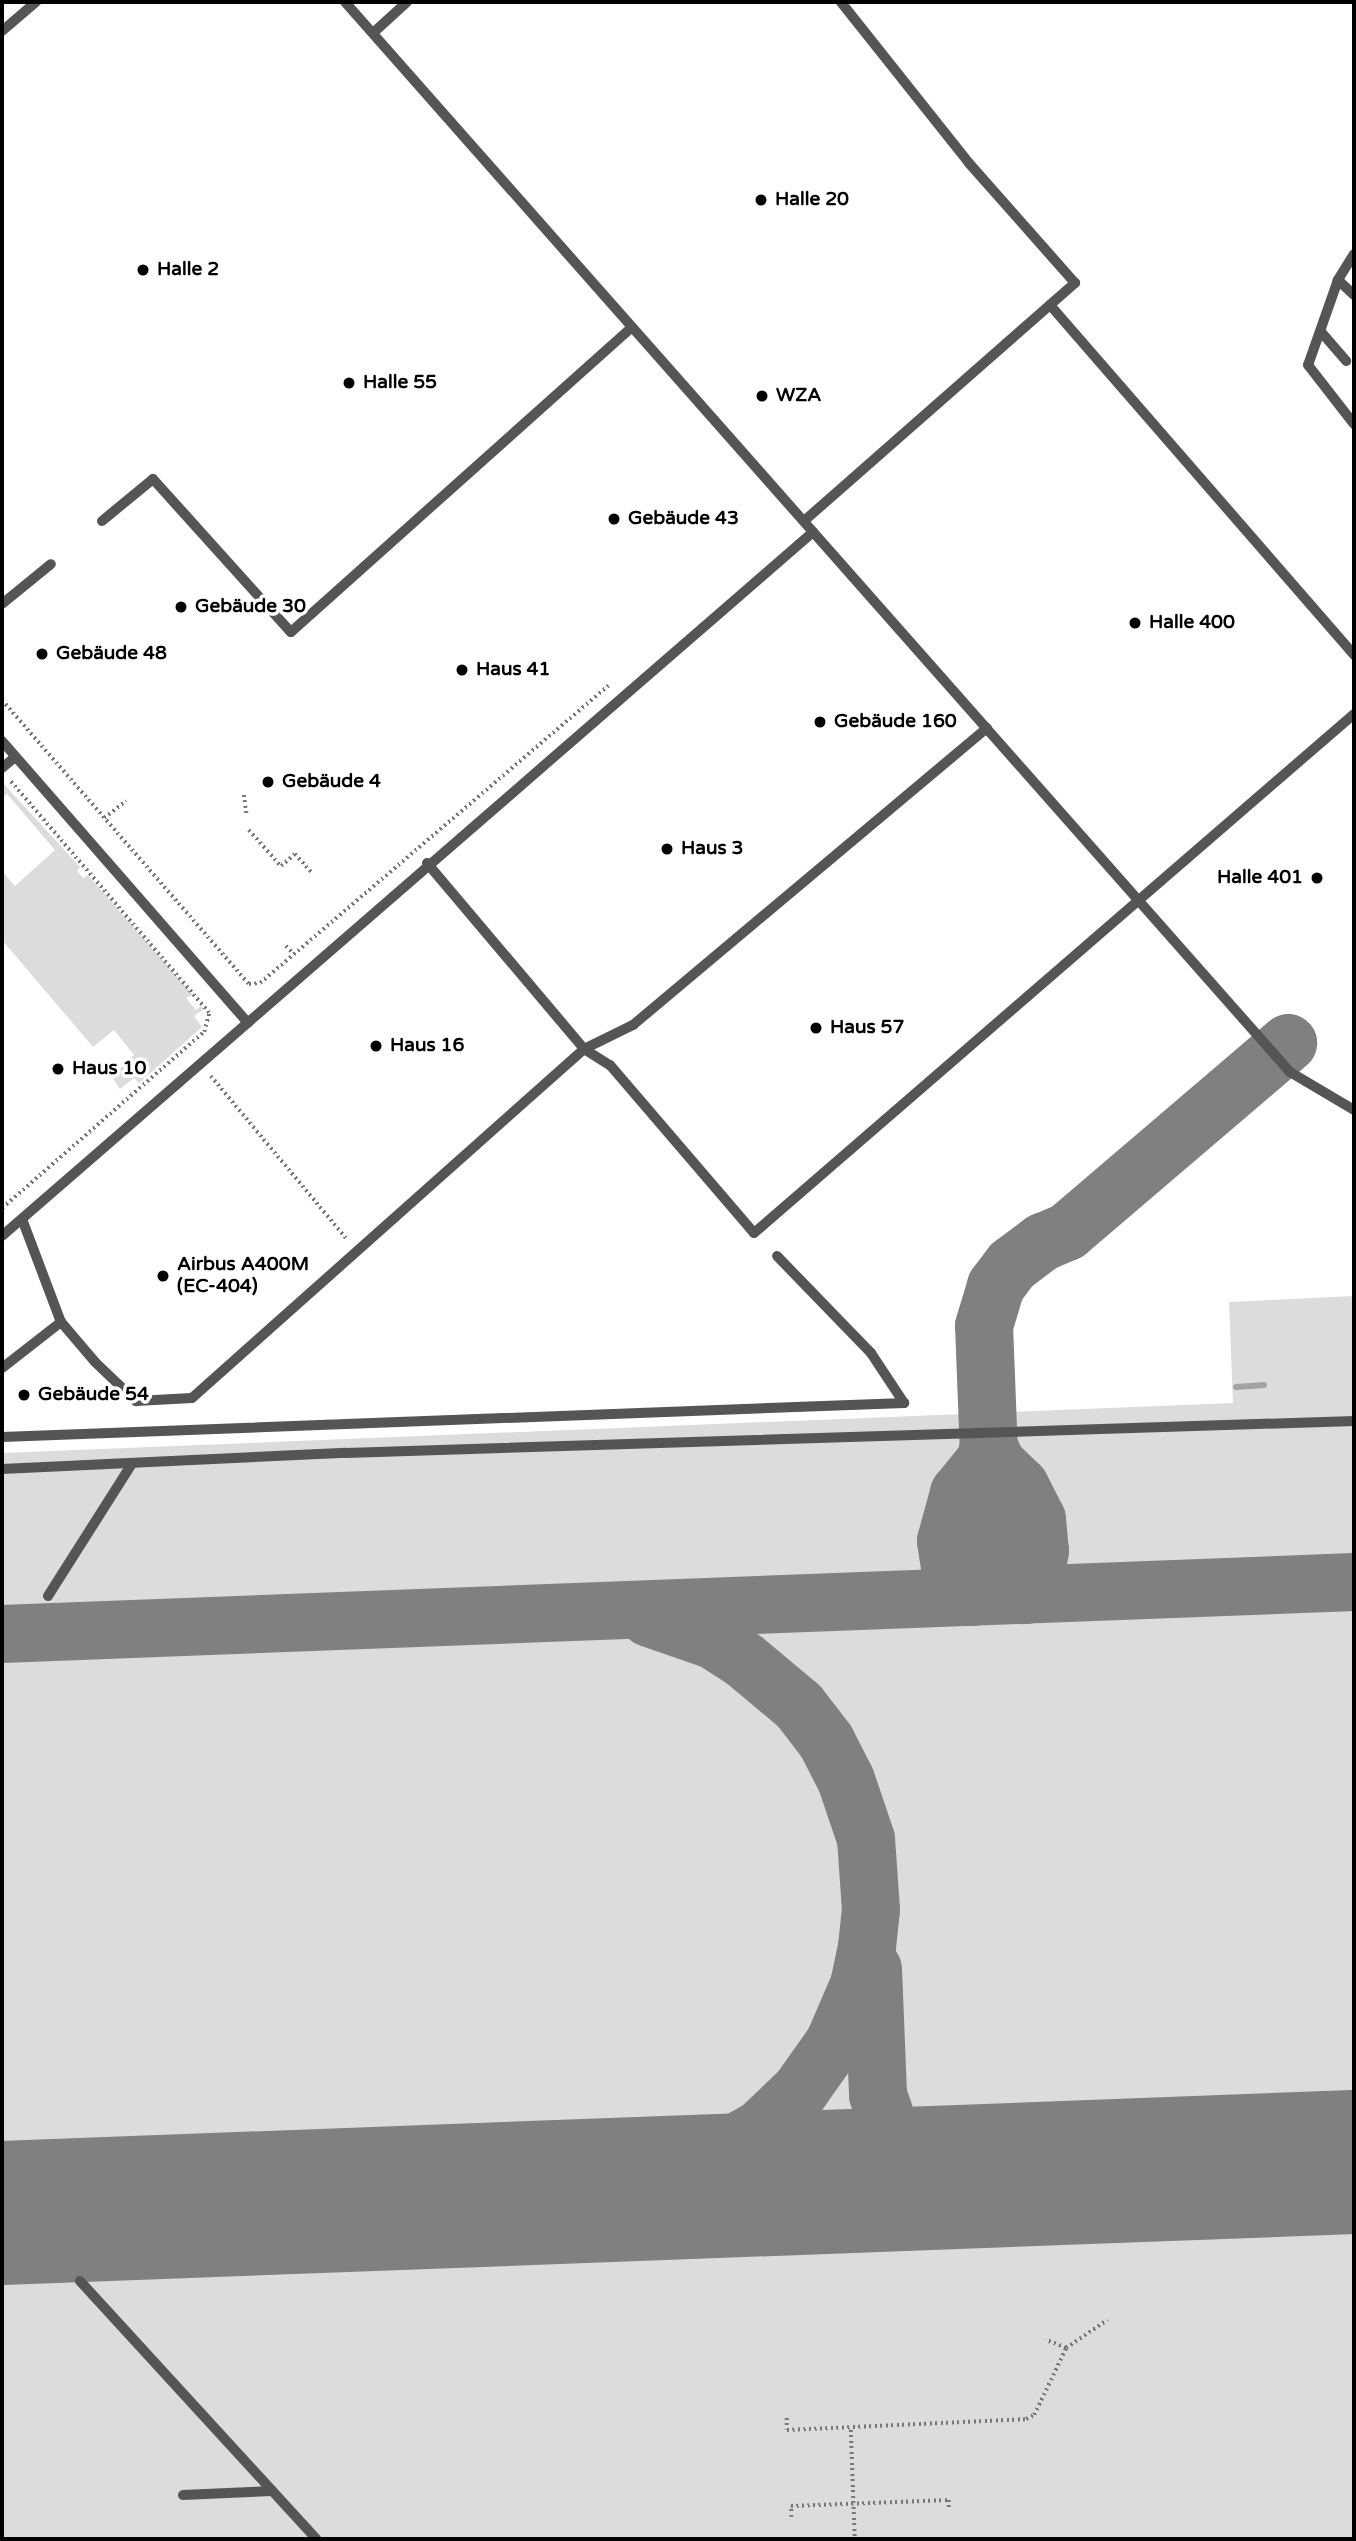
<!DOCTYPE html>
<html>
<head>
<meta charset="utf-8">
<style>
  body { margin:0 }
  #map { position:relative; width:1356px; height:2541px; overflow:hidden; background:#fff; font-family:"Varela Round",sans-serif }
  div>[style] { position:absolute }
  .green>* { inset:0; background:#dcdcdc }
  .stream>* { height:6px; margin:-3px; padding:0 3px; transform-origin:3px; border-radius:3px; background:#a3a3a3 }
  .taxiway>* { height:58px; margin:-29px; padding:0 29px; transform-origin:29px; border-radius:29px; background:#808080 }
  .runway>* { height:144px; margin:-72px; padding:0 72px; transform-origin:72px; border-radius:72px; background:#808080 }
  .path>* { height:3.5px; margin-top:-1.75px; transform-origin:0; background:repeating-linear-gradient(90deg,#777 0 2px,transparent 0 5.5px) }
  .service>* { height:10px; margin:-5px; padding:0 5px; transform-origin:5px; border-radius:5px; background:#555 }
  .dots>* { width:19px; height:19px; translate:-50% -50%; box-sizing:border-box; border:4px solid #fff; border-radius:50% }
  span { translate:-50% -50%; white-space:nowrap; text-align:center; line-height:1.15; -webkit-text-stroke:7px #fff; paint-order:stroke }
  .poi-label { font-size:19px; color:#000; font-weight:700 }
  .left { translate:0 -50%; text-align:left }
  .right { translate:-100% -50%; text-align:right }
  .frame { position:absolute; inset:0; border:4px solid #000; pointer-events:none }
</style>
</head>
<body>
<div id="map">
  <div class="green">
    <div style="clip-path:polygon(2px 782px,80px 867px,77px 871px,83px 878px,88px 875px,193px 995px,186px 998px,196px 1010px,201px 1006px,204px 1009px,194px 1016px,202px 1027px,139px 1083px,134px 1078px,120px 1089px,112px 1077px,134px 1055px,114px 1030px,93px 1047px,2px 940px,2px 871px,15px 886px,55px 850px,7px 794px,2px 798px)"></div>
    <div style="clip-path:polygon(1354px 1296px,1354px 2539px,2px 2539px,2px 1453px,1233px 1403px,1229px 1302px)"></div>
  </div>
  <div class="stream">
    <div style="left:1236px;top:1387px;width:28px;rotate:-4deg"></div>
  </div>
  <div class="taxiway">
    <div style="left:989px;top:1447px;width:19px;rotate:65deg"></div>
    <div style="left:997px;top:1464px;width:32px;rotate:44deg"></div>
    <div style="left:1020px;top:1486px;width:37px;rotate:63deg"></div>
    <div style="left:1037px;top:1519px;width:32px;rotate:85deg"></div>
    <div style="left:1040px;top:1551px;width:32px;rotate:101deg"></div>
    <div style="left:1034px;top:1582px;width:18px;rotate:133deg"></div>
    <div style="left:1027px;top:1595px;width:18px;rotate:-153deg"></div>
    <div style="left:1011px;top:1587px;width:33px;rotate:-123deg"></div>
    <div style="left:993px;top:1559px;width:233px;rotate:-92.2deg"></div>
    <div style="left:984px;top:1326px;width:42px;rotate:-73.3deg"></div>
    <div style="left:996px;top:1286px;width:26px;rotate:-53deg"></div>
    <div style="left:1012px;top:1265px;width:39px;rotate:-37deg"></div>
    <div style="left:1043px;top:1242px;width:26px;rotate:-23deg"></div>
    <div style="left:1067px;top:1232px;width:291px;rotate:-40.5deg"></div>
    <div style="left:972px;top:1597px;width:32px;rotate:-131deg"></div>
    <div style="left:951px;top:1573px;width:32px;rotate:-99deg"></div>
    <div style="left:946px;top:1541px;width:50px;rotate:-74.8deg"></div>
    <div style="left:959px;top:1493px;width:43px;rotate:-50.7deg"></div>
    <div style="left:986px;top:1460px;width:10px;rotate:-79deg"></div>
    <div style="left:2px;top:1634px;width:1353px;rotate:-2.2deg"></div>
    <div style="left:873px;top:1969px;width:126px;rotate:87.7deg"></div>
    <div style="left:878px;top:2095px;width:31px;rotate:71deg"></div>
    <div style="left:888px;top:2124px;width:20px;rotate:60deg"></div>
    <div style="left:898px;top:2141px;width:30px;rotate:40deg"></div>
    <div style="left:921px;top:2160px;width:68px;rotate:12.8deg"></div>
    <div style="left:576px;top:2191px;width:65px;rotate:-8deg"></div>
    <div style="left:640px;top:2182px;width:52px;rotate:-15.6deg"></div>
    <div style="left:690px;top:2168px;width:80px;rotate:-29.1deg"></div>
    <div style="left:760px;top:2129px;width:55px;rotate:-43.5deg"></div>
    <div style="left:800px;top:2091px;width:59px;rotate:-54.7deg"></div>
    <div style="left:834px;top:2043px;width:63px;rotate:-66.7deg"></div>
    <div style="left:859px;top:1985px;width:39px;rotate:-78deg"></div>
    <div style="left:867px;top:1947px;width:37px;rotate:-84deg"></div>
    <div style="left:871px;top:1910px;width:71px;rotate:-94deg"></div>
    <div style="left:866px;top:1839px;width:62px;rotate:-108.7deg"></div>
    <div style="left:846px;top:1780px;width:44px;rotate:-117.1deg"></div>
    <div style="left:826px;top:1741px;width:44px;rotate:-127.6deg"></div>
    <div style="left:799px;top:1706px;width:72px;rotate:-140.1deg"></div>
    <div style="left:744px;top:1660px;width:37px;rotate:-147deg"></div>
    <div style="left:713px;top:1640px;width:68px;rotate:-161deg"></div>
  </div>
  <div class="runway">
    <div style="left:2px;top:2213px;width:1353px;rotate:-2.16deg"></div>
  </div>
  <div class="path">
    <div style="left:2px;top:700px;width:376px;rotate:49deg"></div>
    <div style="left:249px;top:984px;width:11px;rotate:-5deg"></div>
    <div style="left:260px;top:983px;width:458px;rotate:-40.5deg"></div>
    <div style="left:244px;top:795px;width:21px;rotate:82deg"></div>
    <div style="left:104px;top:818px;width:28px;rotate:-38deg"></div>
    <div style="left:249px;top:830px;width:48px;rotate:48.4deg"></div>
    <div style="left:281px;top:866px;width:18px;rotate:-41deg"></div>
    <div style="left:295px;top:854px;width:24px;rotate:48deg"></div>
    <div style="left:286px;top:946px;width:11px;rotate:45deg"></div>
    <div style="left:211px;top:1076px;width:212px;rotate:50.2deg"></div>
    <div style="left:2px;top:1208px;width:268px;rotate:-41.1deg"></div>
    <div style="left:204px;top:1032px;width:20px;rotate:-75deg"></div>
    <div style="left:209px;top:1013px;width:306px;rotate:-130.6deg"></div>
    <div style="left:1066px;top:2348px;width:50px;rotate:-34.3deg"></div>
    <div style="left:787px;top:2418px;width:12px;rotate:90deg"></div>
    <div style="left:787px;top:2430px;width:239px;rotate:-2.6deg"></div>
    <div style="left:1026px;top:2419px;width:9px;rotate:-27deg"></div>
    <div style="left:1034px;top:2415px;width:74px;rotate:-64.5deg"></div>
    <div style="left:1066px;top:2348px;width:22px;rotate:-159deg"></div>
    <div style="left:851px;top:2430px;width:109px;rotate:87.9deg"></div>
    <div style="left:791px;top:2517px;width:11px;rotate:-90deg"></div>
    <div style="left:791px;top:2506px;width:158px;rotate:-2.2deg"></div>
    <div style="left:949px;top:2500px;width:10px;rotate:90deg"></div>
  </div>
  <div class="service">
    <div style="left:345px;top:2px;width:1428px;rotate:48.55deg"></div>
    <div style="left:1290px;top:1072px;width:74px;rotate:30.7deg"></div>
    <div style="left:2px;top:31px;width:45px;rotate:-40.5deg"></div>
    <div style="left:373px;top:33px;width:46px;rotate:-42.4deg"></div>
    <div style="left:1354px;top:254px;width:31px;rotate:122deg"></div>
    <div style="left:1338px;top:280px;width:90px;rotate:109.4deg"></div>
    <div style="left:1308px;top:365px;width:75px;rotate:52.1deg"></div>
    <div style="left:1338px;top:280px;width:22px;rotate:43deg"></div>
    <div style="left:1050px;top:305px;width:464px;rotate:49deg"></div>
    <div style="left:1322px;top:333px;width:37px;rotate:49deg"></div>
    <div style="left:102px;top:521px;width:66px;rotate:-39.5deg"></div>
    <div style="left:153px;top:479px;width:206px;rotate:48deg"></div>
    <div style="left:291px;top:632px;width:457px;rotate:-41.8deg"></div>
    <div style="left:804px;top:521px;width:361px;rotate:-41.3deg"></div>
    <div style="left:1075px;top:283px;width:160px;rotate:-131.5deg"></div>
    <div style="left:969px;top:163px;width:206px;rotate:-128.5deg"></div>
    <div style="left:2px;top:604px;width:63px;rotate:-39.2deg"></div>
    <div style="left:2px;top:741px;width:374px;rotate:48.9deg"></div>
    <div style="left:2px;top:768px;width:17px;rotate:-40deg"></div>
    <div style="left:427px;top:863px;width:243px;rotate:49.8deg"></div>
    <div style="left:584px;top:1049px;width:31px;rotate:32deg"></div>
    <div style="left:610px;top:1065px;width:221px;rotate:49.4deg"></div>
    <div style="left:754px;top:1233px;width:793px;rotate:-40.86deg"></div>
    <div style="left:22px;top:1219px;width:110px;rotate:69.3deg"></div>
    <div style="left:61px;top:1322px;width:52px;rotate:49.6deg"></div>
    <div style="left:95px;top:1362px;width:57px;rotate:43.6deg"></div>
    <div style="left:136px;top:1401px;width:56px;rotate:-3.1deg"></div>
    <div style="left:192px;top:1398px;width:525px;rotate:-41.68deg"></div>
    <div style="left:584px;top:1049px;width:55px;rotate:-26.1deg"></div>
    <div style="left:633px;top:1025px;width:462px;rotate:-40deg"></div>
    <div style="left:2px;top:1236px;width:1074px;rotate:-40.96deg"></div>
    <div style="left:2px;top:1368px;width:75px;rotate:-37.9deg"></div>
    <div style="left:2px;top:1437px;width:903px;rotate:-2.16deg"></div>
    <div style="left:904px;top:1403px;width:60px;rotate:-123.4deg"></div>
    <div style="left:871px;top:1353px;width:135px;rotate:-134.1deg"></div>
    <div style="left:2px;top:1469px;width:344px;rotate:-2.7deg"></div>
    <div style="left:346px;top:1453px;width:1009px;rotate:-1.82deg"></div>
    <div style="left:48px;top:1596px;width:155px;rotate:-57.6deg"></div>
    <div style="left:80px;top:2281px;width:350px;rotate:47.5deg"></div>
    <div style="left:183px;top:2495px;width:89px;rotate:-2.6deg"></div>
  </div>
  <div class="dots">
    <div style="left:761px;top:200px;background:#000"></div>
    <div style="left:143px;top:270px;background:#000"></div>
    <div style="left:349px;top:383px;background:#000"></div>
    <div style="left:762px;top:396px;background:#000"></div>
    <div style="left:614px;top:519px;background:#000"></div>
    <div style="left:181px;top:607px;background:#000"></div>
    <div style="left:1135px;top:623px;background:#000"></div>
    <div style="left:42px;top:654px;background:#000"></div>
    <div style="left:462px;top:670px;background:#000"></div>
    <div style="left:820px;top:722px;background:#000"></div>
    <div style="left:268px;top:782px;background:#000"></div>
    <div style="left:667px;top:849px;background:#000"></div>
    <div style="left:1317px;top:878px;background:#000"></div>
    <div style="left:816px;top:1028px;background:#000"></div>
    <div style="left:376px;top:1046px;background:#000"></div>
    <div style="left:58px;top:1069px;background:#000"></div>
    <div style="left:163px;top:1276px;background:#000"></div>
    <div style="left:24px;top:1395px;background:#000"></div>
  </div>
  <div class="poi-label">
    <span class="left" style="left:775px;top:200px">Halle 20</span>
    <span class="left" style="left:157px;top:270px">Halle 2</span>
    <span class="left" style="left:363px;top:383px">Halle 55</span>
    <span class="left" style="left:776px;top:396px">WZA</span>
    <span class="left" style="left:628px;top:519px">Gebäude 43</span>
    <span class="left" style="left:195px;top:607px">Gebäude 30</span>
    <span class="left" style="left:1149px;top:623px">Halle 400</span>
    <span class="left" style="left:56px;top:654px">Gebäude 48</span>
    <span class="left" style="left:476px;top:670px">Haus 41</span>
    <span class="left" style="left:834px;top:722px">Gebäude 160</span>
    <span class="left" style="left:282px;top:782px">Gebäude 4</span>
    <span class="left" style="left:681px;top:849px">Haus 3</span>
    <span class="right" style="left:1303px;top:878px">Halle 401</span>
    <span class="left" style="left:830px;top:1028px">Haus 57</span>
    <span class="left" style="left:390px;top:1046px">Haus 16</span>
    <span class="left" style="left:72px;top:1069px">Haus 10</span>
    <span class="left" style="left:177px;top:1276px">Airbus A400M<br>(EC-404)</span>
    <span class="left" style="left:38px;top:1395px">Gebäude 54</span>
  </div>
  <div class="frame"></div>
</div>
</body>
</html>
